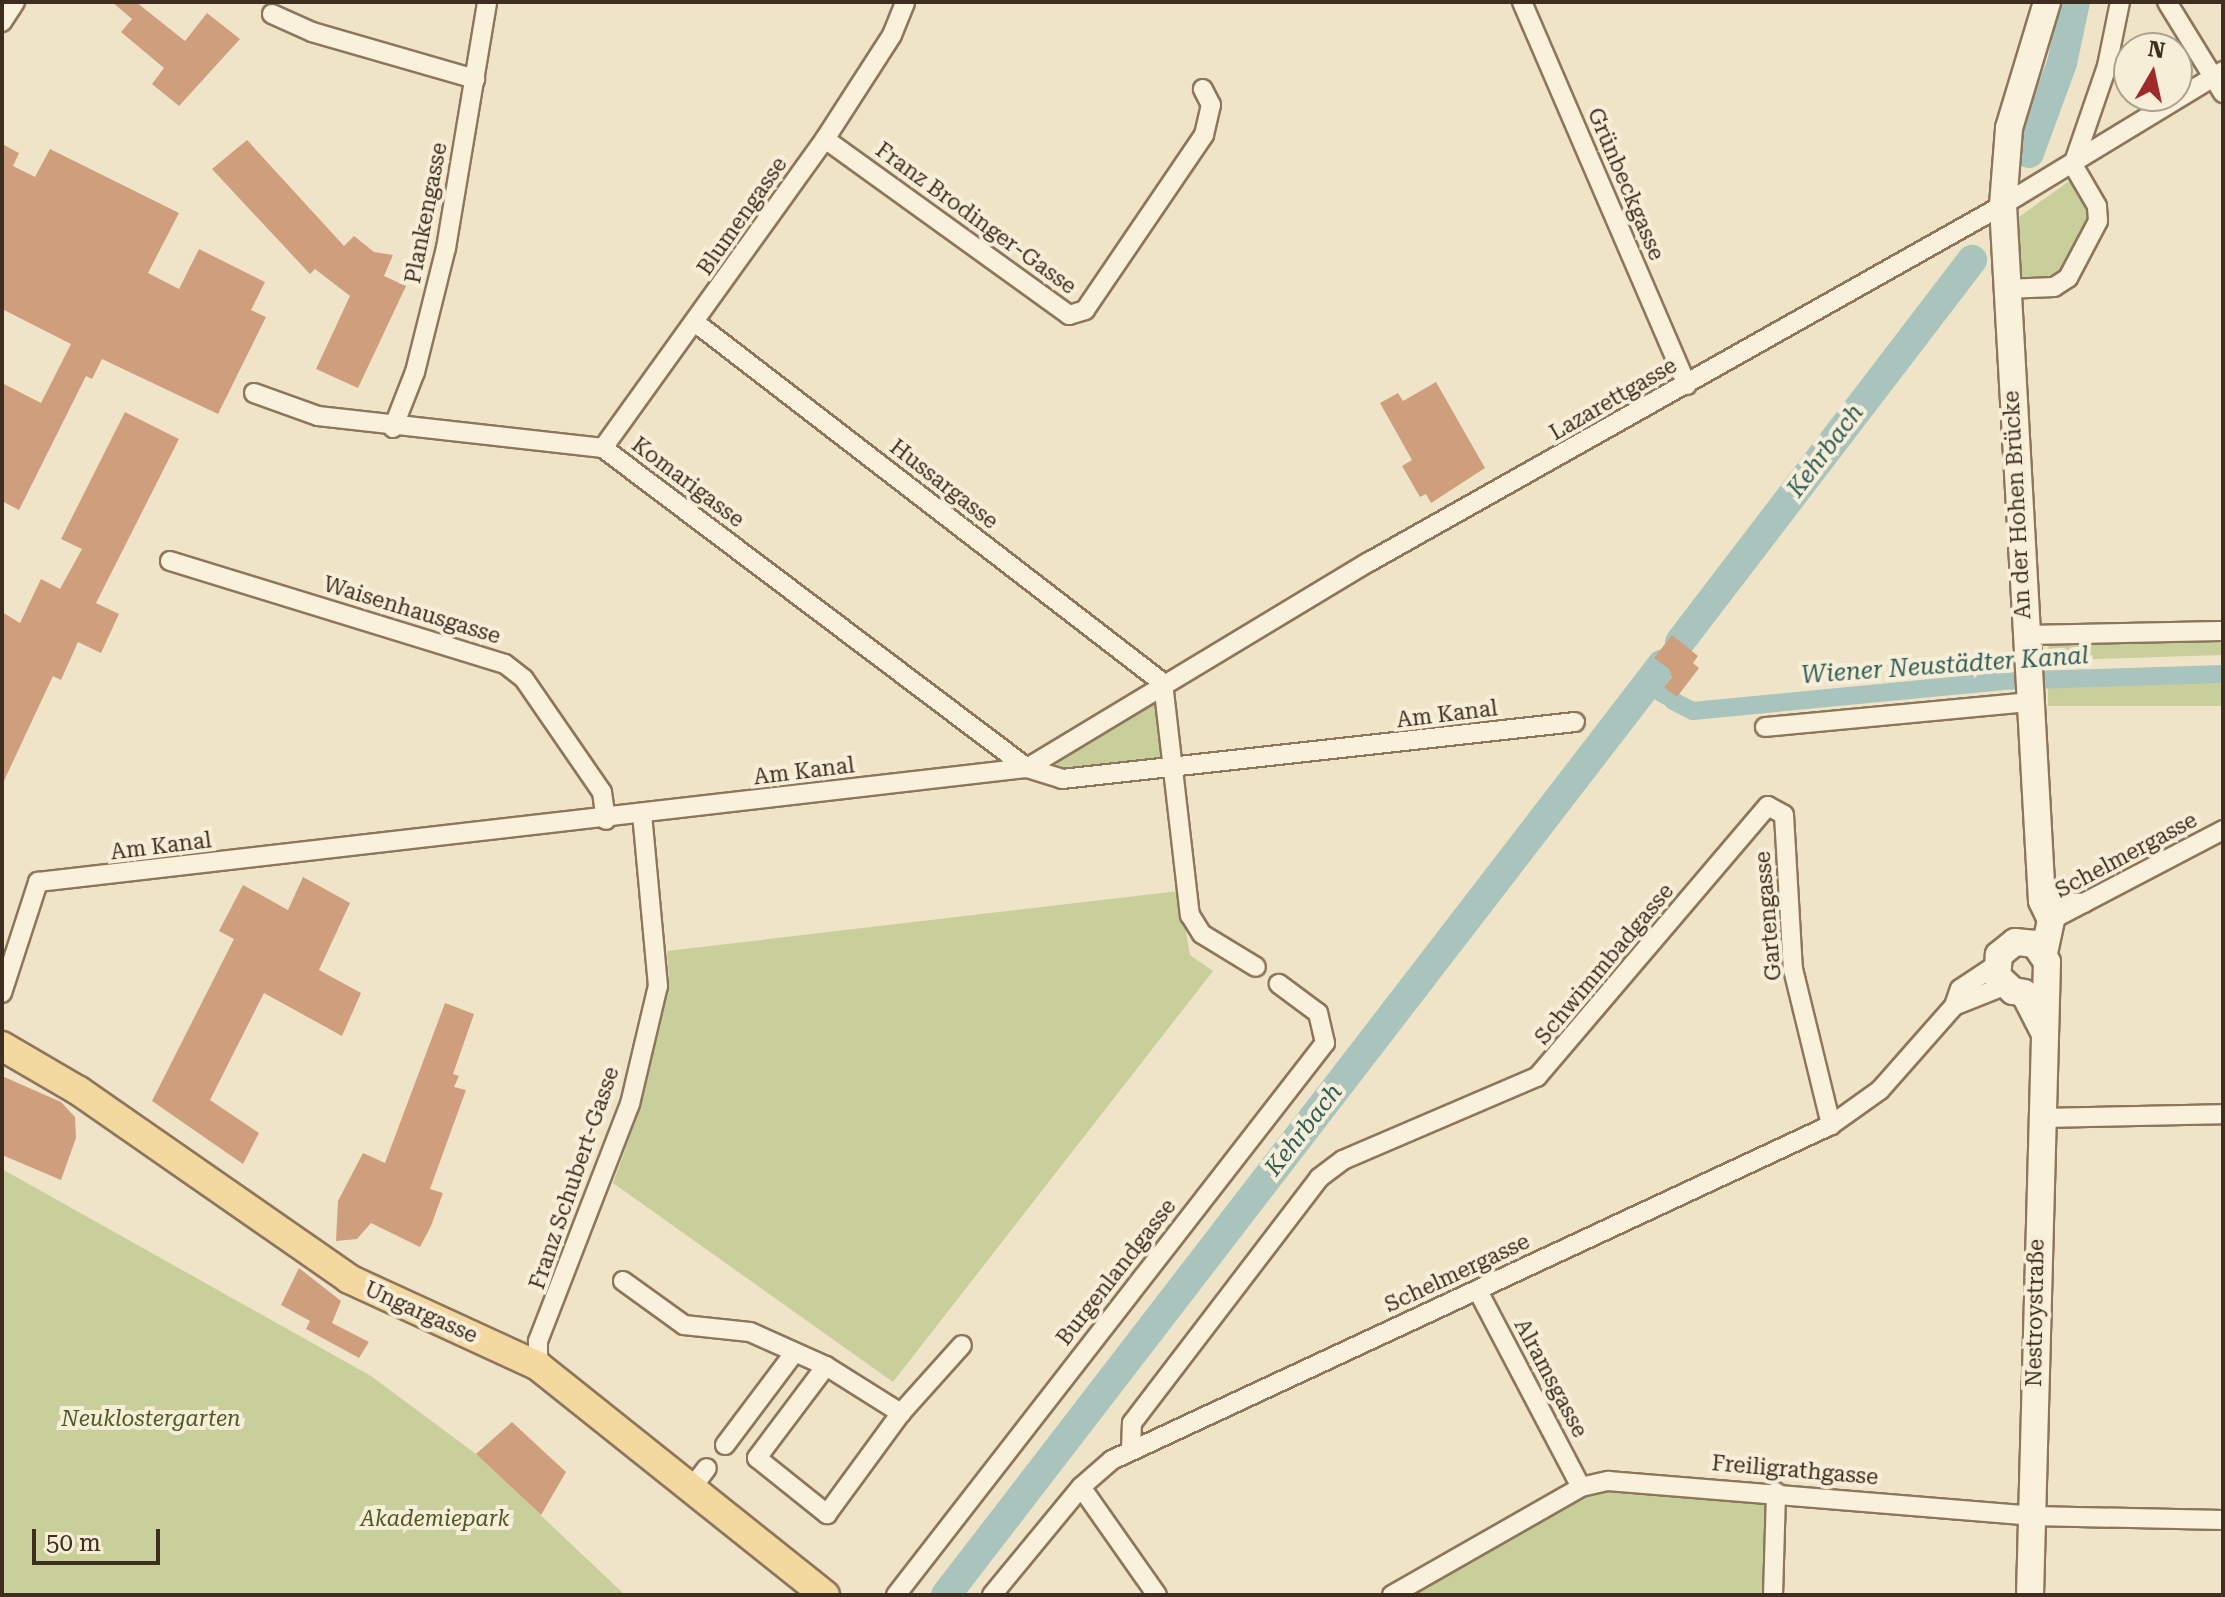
<!DOCTYPE html>
<html>
<head>
<meta charset="utf-8">
<style>
  body { margin:0 }
  #map { position:relative; width:2225px; height:1597px; overflow:hidden; background:#f0e4c8; font-family:"Roboto Serif",serif }
  div>[style] { position:absolute }
  .green>* { inset:0; background:#c9cf9b; transform-origin:0 0 }
  .canal>* { height:18px; margin:-9px; padding:0 9px; transform-origin:9px; border-radius:9px; background:#a9c4bc }
  .river>* { height:30px; margin:-15px; padding:0 15px; transform-origin:15px; border-radius:15px; background:#a9c4bc }
  .building>* { inset:0; background:#cf9f7d }
  .roads { filter:drop-shadow(2px 0 #8d765c) drop-shadow(-2px 0 #8d765c) drop-shadow(0 2px #8d765c) drop-shadow(0 -2px #8d765c) }
  .street>* { height:18px; margin:-9px; padding:0 9px; transform-origin:9px; border-radius:9px; background:#faf1dc }
  .secondary>* { height:26px; margin:-13px; padding:0 13px; transform-origin:13px; border-radius:13px; background:#faf1dc }
  .primary>* { height:28px; margin:-14px; padding:0 14px; transform-origin:14px; border-radius:14px; background:#f3d9a0 }
  span { translate:-50% -50%; white-space:nowrap; text-align:center; line-height:1.15; -webkit-text-stroke:8px #f7eed8; paint-order:stroke }
  .street-label { font-size:22px; color:#3d2e20 }
  .park-label { font-size:22px; color:#4d5a26; font-style:italic }
  .water-label { font-size:24px; color:#2f5d5a; font-style:italic }
  .frame { position:absolute; inset:0; border:4px solid #3d2e20; pointer-events:none }
  .north { position:absolute; left:2113px; top:32px; width:80px; height:80px; box-sizing:border-box; background:#f7eed8; border:2px solid #ada18e; border-radius:50%; rotate:9deg; font-size:22px; font-weight:700; line-height:32px; text-align:center; color:#3d2e20 }
  .north::after { content:''; display:block; margin:auto; width:28px; height:36px; background:#9e2a2b; clip-path:polygon(50% 0,100% 100%,50% 72%,0 100%) }
  .scale { position:absolute; left:32px; top:1529px; width:128px; height:36px; box-sizing:border-box; border:4px solid #3d2e20; border-top:0; padding-left:10px; font-size:24px; line-height:28px; white-space:nowrap; color:#3d2e20; -webkit-text-stroke:6px #f7eed8; paint-order:stroke }
</style>
</head>
<body>
<div id="map">
  <div class="green">
    <div style="clip-path:polygon(2072px 179px,2091px 216px,2063px 272px,2023px 282px,2017px 278px,2016px 219px)"></div>
    <div style="clip-path:polygon(2223px 639px,2223px 655px,2066px 660px,2044px 668px,2049px 645px)"></div>
    <div style="left:2223px;top:683px;width:23px;height:175px;rotate:90deg"></div>
    <div style="clip-path:polygon(1149px 703px,1160px 704px,1160px 761px,1058px 770px,1056px 760px)"></div>
    <div style="clip-path:polygon(1179px 891px,1190px 955px,1213px 971px,893px 1382px,613px 1183px,640px 1109px,669px 978px,667px 951px)"></div>
    <div style="clip-path:polygon(2px 1169px,371px 1376px,476px 1454px,625px 1595px,2px 1595px)"></div>
    <div style="clip-path:polygon(1600px 1489px,1765px 1501px,1764px 1595px,1414px 1595px)"></div>
  </div>
  <div class="canal">
    <div style="left:1647px;top:685px;width:25px;rotate:29deg"></div>
    <div style="left:1673px;top:701px;width:22px;rotate:27deg"></div>
    <div style="left:1693px;top:711px;width:310px;rotate:-5.5deg"></div>
    <div style="left:2002px;top:681px;width:221px;rotate:-1.8deg"></div>
  </div>
  <div class="river">
    <div style="left:2029px;top:153px;width:96px;rotate:-69.9deg"></div>
    <div style="left:2062px;top:63px;width:62px;rotate:-78deg"></div>
    <div style="left:1680px;top:642px;width:481px;rotate:-52.6deg"></div>
    <div style="left:946px;top:1595px;width:1174px;rotate:-52.41deg"></div>
  </div>
  <div class="building">
    <div style="clip-path:polygon(112px 2px,136px 2px,185px 41px,207px 13px,240px 39px,179px 106px,152px 84px,164px 68px,121px 32px,132px 19px)"></div>
    <div style="clip-path:polygon(247px 140px,344px 246px,354px 236px,374px 252px,393px 255px,384px 276px,406px 286px,358px 388px,316px 369px,350px 296px,315px 269px,310px 274px,212px 169px)"></div>
    <div style="clip-path:polygon(2px 144px,19px 153px,13px 166px,35px 177px,50px 149px,179px 213px,148px 273px,179px 289px,199px 249px,265px 282px,251px 310px,266px 317px,218px 414px,102px 359px,92px 379px,86px 376px,19px 510px,2px 501px,2px 383px,41px 403px,71px 344px,2px 309px)"></div>
    <div style="clip-path:polygon(1436px 382px,1485px 468px,1431px 503px,1426px 494px,1420px 497px,1402px 466px,1412px 460px,1380px 403px,1398px 393px,1403px 401px)"></div>
    <div style="clip-path:polygon(125px 412px,179px 439px,96px 603px,119px 614px,101px 653px,78px 642px,61px 680px,53px 676px,2px 785px,2px 612px,20px 623px,41px 579px,60px 589px,82px 549px,61px 539px)"></div>
    <div style="clip-path:polygon(1672px 635px,1698px 656px,1693px 663px,1699px 668px,1677px 697px,1664px 687px,1672px 677px,1669px 669px,1654px 658px)"></div>
    <div style="clip-path:polygon(303px 877px,350px 903px,319px 970px,361px 993px,342px 1036px,264px 993px,210px 1100px,259px 1133px,243px 1164px,152px 1101px,234px 939px,219px 931px,243px 885px,288px 910px)"></div>
    <div style="clip-path:polygon(445px 1003px,474px 1014px,453px 1074px,459px 1076px,454px 1087px,466px 1090px,430px 1189px,443px 1193px,431px 1226px,420px 1247px,371px 1223px,357px 1239px,336px 1241px,338px 1201px,363px 1153px,385px 1163px)"></div>
    <div style="clip-path:polygon(2px 1076px,61px 1102px,75px 1117px,76px 1138px,61px 1180px,2px 1155px)"></div>
    <div style="clip-path:polygon(299px 1268px,341px 1301px,332px 1323px,369px 1342px,359px 1358px,306px 1329px,310px 1321px,281px 1305px)"></div>
    <div style="clip-path:polygon(512px 1422px,566px 1472px,541px 1515px,476px 1454px)"></div>
  </div>
  <div class="roads">
    <div class="street">
      <div style="left:1522px;top:2px;width:417px;rotate:66.7deg"></div>
      <div style="left:2167px;top:2px;width:107px;rotate:58.4deg"></div>
      <div style="left:272px;top:14px;width:44px;rotate:24.2deg"></div>
      <div style="left:312px;top:32px;width:170px;rotate:16.1deg"></div>
      <div style="left:2px;top:22px;width:24px;rotate:-57deg"></div>
      <div style="left:825px;top:139px;width:301px;rotate:35.8deg"></div>
      <div style="left:1069px;top:315px;width:17px;rotate:-17deg"></div>
      <div style="left:1085px;top:310px;width:212px;rotate:-55.8deg"></div>
      <div style="left:1204px;top:135px;width:31px;rotate:-77deg"></div>
      <div style="left:1211px;top:105px;width:18px;rotate:-117deg"></div>
      <div style="left:2005px;top:289px;width:49px;rotate:-2.3deg"></div>
      <div style="left:2054px;top:287px;width:17px;rotate:-33deg"></div>
      <div style="left:2068px;top:278px;width:64px;rotate:-62.2deg"></div>
      <div style="left:2098px;top:221px;width:15px;rotate:-94deg"></div>
      <div style="left:2097px;top:206px;width:48px;rotate:-120.3deg"></div>
      <div style="left:2073px;top:165px;width:105px;rotate:-71deg"></div>
      <div style="left:2107px;top:66px;width:65px;rotate:-78.5deg"></div>
      <div style="left:696px;top:323px;width:590px;rotate:37.63deg"></div>
      <div style="left:1163px;top:683px;width:234px;rotate:83.4deg"></div>
      <div style="left:1190px;top:915px;width:22px;rotate:58deg"></div>
      <div style="left:1202px;top:934px;width:63px;rotate:31.4deg"></div>
      <div style="left:254px;top:393px;width:68px;rotate:19.8deg"></div>
      <div style="left:318px;top:416px;width:287px;rotate:6.4deg"></div>
      <div style="left:603px;top:448px;width:531px;rotate:37.04deg"></div>
      <div style="left:393px;top:428px;width:60px;rotate:-68.6deg"></div>
      <div style="left:415px;top:372px;width:128px;rotate:-76deg"></div>
      <div style="left:446px;top:248px;width:249px;rotate:-80.5deg"></div>
      <div style="left:603px;top:448px;width:380px;rotate:-54.3deg"></div>
      <div style="left:825px;top:139px;width:124px;rotate:-57.2deg"></div>
      <div style="left:892px;top:35px;width:35px;rotate:-68deg"></div>
      <div style="left:170px;top:561px;width:350px;rotate:17.1deg"></div>
      <div style="left:505px;top:664px;width:24px;rotate:38deg"></div>
      <div style="left:524px;top:679px;width:137px;rotate:55.4deg"></div>
      <div style="left:602px;top:792px;width:28px;rotate:82deg"></div>
      <div style="left:2025px;top:635px;width:198px;rotate:-1.2deg"></div>
      <div style="left:1765px;top:727px;width:266px;rotate:-5.4deg"></div>
      <div style="left:1027px;top:768px;width:399px;rotate:-31.1deg"></div>
      <div style="left:1369px;top:562px;width:728px;rotate:-29.38deg"></div>
      <div style="left:2003px;top:205px;width:258px;rotate:-31.3deg"></div>
      <div style="left:2042px;top:901px;width:42px;rotate:2.7deg"></div>
      <div style="left:2051px;top:920px;width:194px;rotate:-27.6deg"></div>
      <div style="left:2px;top:993px;width:117px;rotate:-72deg"></div>
      <div style="left:38px;top:882px;width:996px;rotate:-6.58deg"></div>
      <div style="left:1027px;top:768px;width:37px;rotate:17deg"></div>
      <div style="left:1062px;top:779px;width:516px;rotate:-6.34deg"></div>
      <div style="left:1954px;top:1006px;width:54px;rotate:-21.8deg"></div>
      <div style="left:2039px;top:1118px;width:184px;rotate:-1.2deg"></div>
      <div style="left:623px;top:1281px;width:75px;rotate:35.8deg"></div>
      <div style="left:684px;top:1325px;width:66px;rotate:6.1deg"></div>
      <div style="left:750px;top:1332px;width:83px;rotate:24.1deg"></div>
      <div style="left:826px;top:1366px;width:89px;rotate:32.1deg"></div>
      <div style="left:1478px;top:1291px;width:221px;rotate:62.3deg"></div>
      <div style="left:538px;top:1366px;width:25px;rotate:-90deg"></div>
      <div style="left:538px;top:1341px;width:254px;rotate:-68.8deg"></div>
      <div style="left:630px;top:1104px;width:121px;rotate:-76.7deg"></div>
      <div style="left:658px;top:986px;width:173px;rotate:-95.3deg"></div>
      <div style="left:826px;top:1366px;width:115px;rotate:126.9deg"></div>
      <div style="left:757px;top:1458px;width:90px;rotate:38.7deg"></div>
      <div style="left:827px;top:1514px;width:125px;rotate:-53.8deg"></div>
      <div style="left:901px;top:1413px;width:91px;rotate:-48.1deg"></div>
      <div style="left:725px;top:1445px;width:115px;rotate:-53.1deg"></div>
      <div style="left:1131px;top:1450px;width:27px;rotate:-88deg"></div>
      <div style="left:1132px;top:1423px;width:308px;rotate:-52.6deg"></div>
      <div style="left:1319px;top:1178px;width:30px;rotate:-37deg"></div>
      <div style="left:1343px;top:1160px;width:211px;rotate:-23.2deg"></div>
      <div style="left:1537px;top:1077px;width:356px;rotate:-49.6deg"></div>
      <div style="left:1768px;top:806px;width:18px;rotate:29deg"></div>
      <div style="left:1784px;top:815px;width:154px;rotate:86.7deg"></div>
      <div style="left:1793px;top:969px;width:161px;rotate:76.3deg"></div>
      <div style="left:694px;top:1485px;width:21px;rotate:-53deg"></div>
      <div style="left:1081px;top:1487px;width:132px;rotate:54.9deg"></div>
      <div style="left:896px;top:1595px;width:699px;rotate:-52.15deg"></div>
      <div style="left:1325px;top:1043px;width:31px;rotate:-103deg"></div>
      <div style="left:1318px;top:1013px;width:49px;rotate:-143.4deg"></div>
      <div style="left:992px;top:1595px;width:140px;rotate:-50.5deg"></div>
      <div style="left:1081px;top:1487px;width:41px;rotate:-41.1deg"></div>
      <div style="left:1112px;top:1460px;width:793px;rotate:-24.98deg"></div>
      <div style="left:1831px;top:1125px;width:60px;rotate:-35.5deg"></div>
      <div style="left:1880px;top:1090px;width:112px;rotate:-48.6deg"></div>
      <div style="left:1954px;top:1006px;width:18px;rotate:-71deg"></div>
      <div style="left:1960px;top:989px;width:43px;rotate:-33.7deg"></div>
      <div style="left:1392px;top:1595px;width:218px;rotate:-29.7deg"></div>
      <div style="left:1581px;top:1487px;width:28px;rotate:-13deg"></div>
      <div style="left:1608px;top:1481px;width:425px;rotate:4.7deg"></div>
      <div style="left:2032px;top:1516px;width:191px;rotate:1.2deg"></div>
      <div style="left:1773px;top:1595px;width:103px;rotate:-88.3deg"></div>
    </div>
    <div class="secondary">
      <div style="left:2044px;top:953px;width:34px;rotate:-78deg"></div>
      <div style="left:2051px;top:920px;width:21px;rotate:-115deg"></div>
      <div style="left:2042px;top:901px;width:697px;rotate:-93.21deg"></div>
      <div style="left:2003px;top:205px;width:77px;rotate:-85.5deg"></div>
      <div style="left:2009px;top:128px;width:132px;rotate:-73.2deg"></div>
      <div style="left:2030px;top:1595px;width:633px;rotate:-88.46deg"></div>
      <div style="left:2047px;top:962px;width:22px;rotate:-124deg"></div>
      <div style="left:2035px;top:944px;width:20px;rotate:-174deg"></div>
      <div style="left:2015px;top:942px;width:21px;rotate:141deg"></div>
      <div style="left:1999px;top:955px;width:21px;rotate:95deg"></div>
      <div style="left:1997px;top:976px;width:22px;rotate:43deg"></div>
      <div style="left:2013px;top:991px;width:11px;rotate:10deg"></div>
      <div style="left:2024px;top:993px;width:44px;rotate:62.9deg"></div>
    </div>
    <div class="primary">
      <div style="left:2px;top:1046px;width:89px;rotate:30.3deg"></div>
      <div style="left:79px;top:1091px;width:329px;rotate:34.8deg"></div>
      <div style="left:349px;top:1279px;width:208px;rotate:24.7deg"></div>
      <div style="left:538px;top:1366px;width:367px;rotate:38.6deg"></div>
    </div>
  </div>
  <div class="street-label">
    <span style="left:1626px;top:184px;rotate:67deg">Grünbeckgasse</span>
    <span style="left:426px;top:213px;rotate:-79deg">Plankengasse</span>
    <span style="left:742px;top:216px;rotate:-55deg">Blumengasse</span>
    <span style="left:976px;top:218px;rotate:36deg">Franz Brodinger-Gasse</span>
    <span style="left:1613px;top:399px;rotate:-30deg">Lazarettgasse</span>
    <span style="left:688px;top:482px;rotate:37deg">Komarigasse</span>
    <span style="left:944px;top:484px;rotate:38deg">Hussargasse</span>
    <span style="left:2017px;top:505px;rotate:-93deg">An der Hohen Brücke</span>
    <span style="left:412px;top:610px;rotate:17deg">Waisenhausgasse</span>
    <span style="left:1447px;top:714px;rotate:-7deg">Am Kanal</span>
    <span style="left:804px;top:771px;rotate:-7deg">Am Kanal</span>
    <span style="left:161px;top:846px;rotate:-7deg">Am Kanal</span>
    <span style="left:2126px;top:855px;rotate:-28deg">Schelmergasse</span>
    <span style="left:1768px;top:916px;rotate:-95deg">Gartengasse</span>
    <span style="left:1604px;top:964px;rotate:-50deg">Schwimmbadgasse</span>
    <span style="left:574px;top:1178px;rotate:-71deg">Franz Schubert-Gasse</span>
    <span style="left:1116px;top:1272px;rotate:-52deg">Burgenlandgasse</span>
    <span style="left:1457px;top:1273px;rotate:-25deg">Schelmergasse</span>
    <span style="left:421px;top:1312px;rotate:24deg">Ungargasse</span>
    <span style="left:2035px;top:1313px;rotate:-89deg">Nestroystraße</span>
    <span style="left:1551px;top:1378px;rotate:62deg">Alramsgasse</span>
    <span style="left:1795px;top:1470px;rotate:5deg">Freiligrathgasse</span>
  </div>
  <div class="park-label">
    <span style="left:151px;top:1419px">Neuklostergarten</span>
    <span style="left:435px;top:1519px">Akademiepark</span>
  </div>
  <div class="water-label">
    <span style="left:1826px;top:451px;rotate:-53deg">Kehrbach</span>
    <span style="left:1945px;top:666px;rotate:-4deg">Wiener Neustädter Kanal</span>
    <span style="left:1304px;top:1130px;rotate:-52deg">Kehrbach</span>
  </div>
  <div class="frame"></div>
  <div class="north">N</div>
  <div class="scale">50 m</div>
</div>
</body>
</html>
